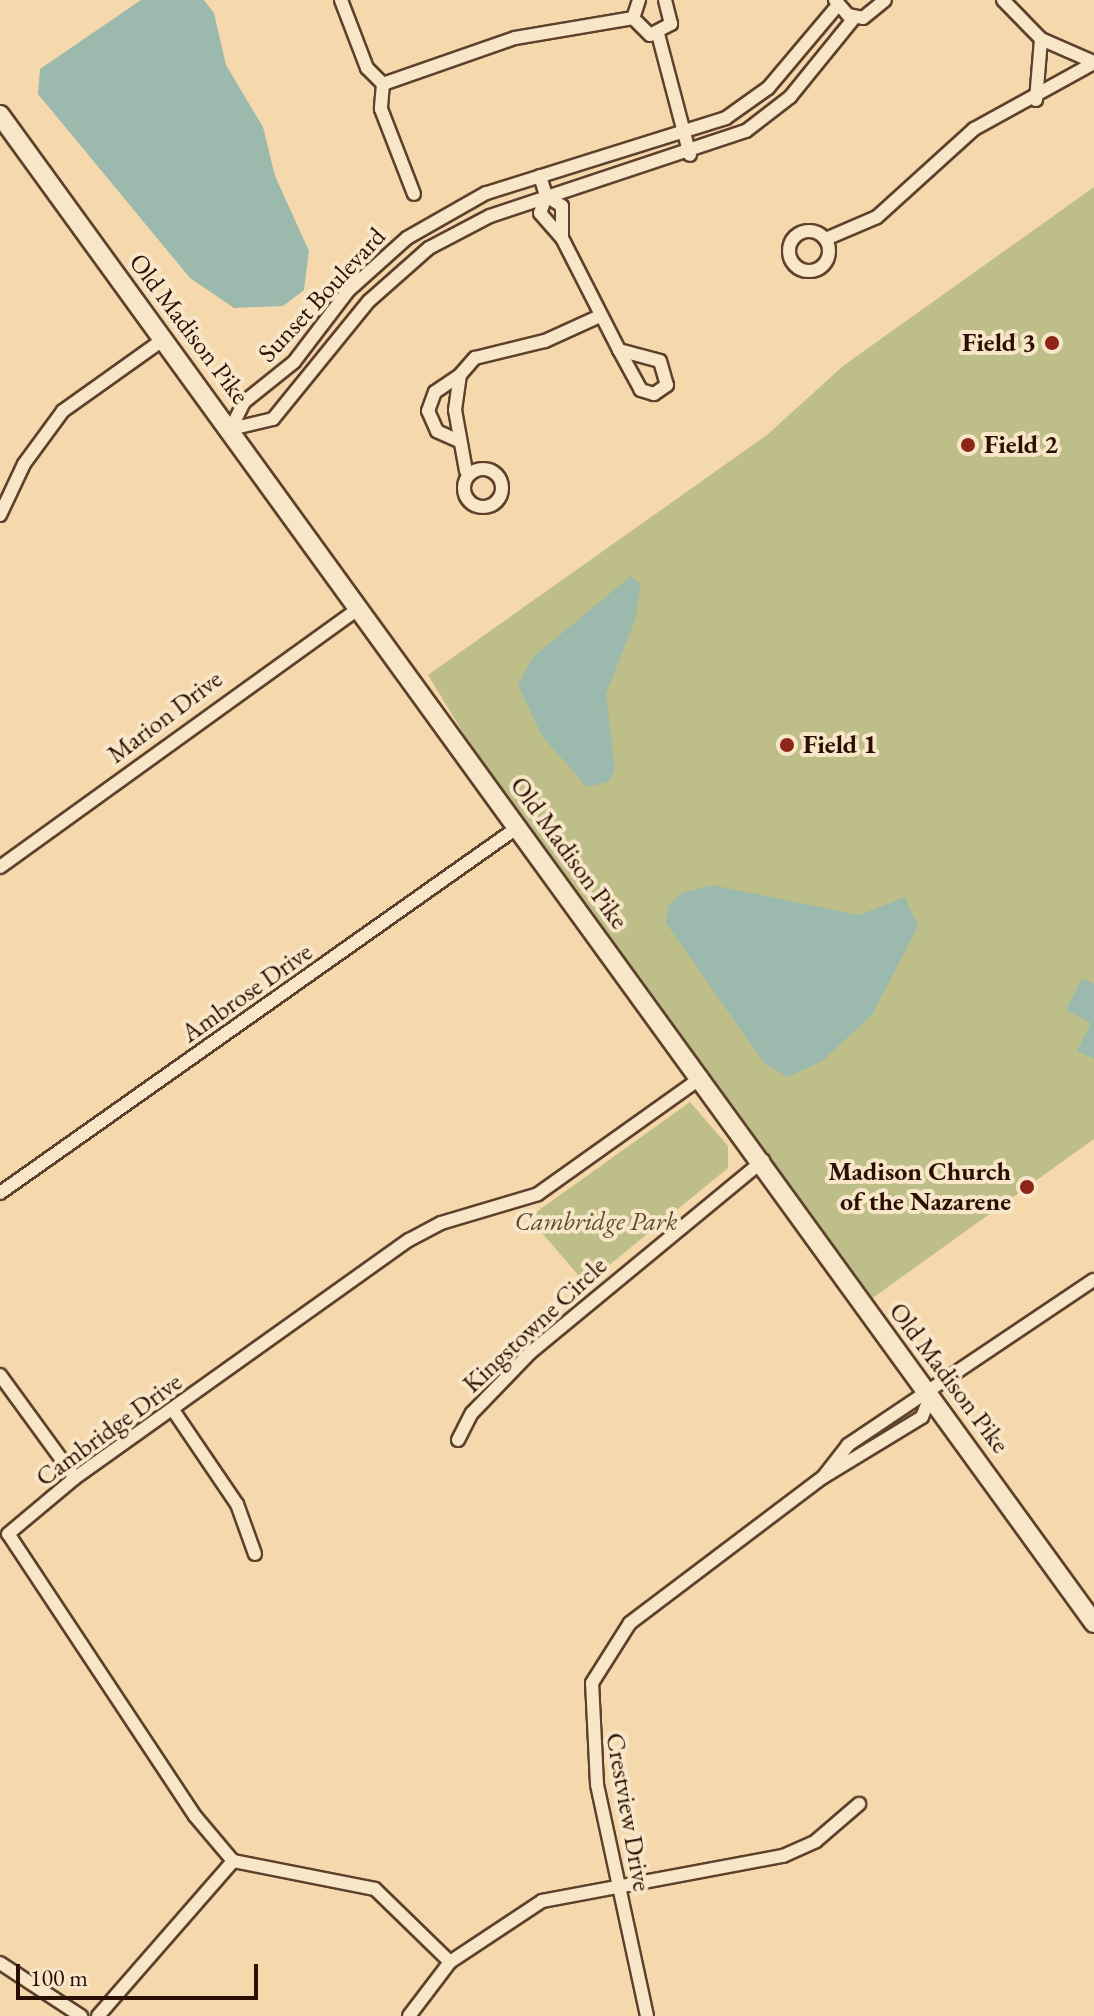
<!DOCTYPE html>
<html>
<head>
<meta charset="utf-8">
<style>
  body { margin:0 }
  #map { position:relative; width:1094px; height:2016px; overflow:hidden; background:#f5d8ac; font-family:"EB Garamond",serif }
  div>[style] { position:absolute }
  .green>* { inset:0; background:#bdbe88 }
  .water>* { inset:0; background:#9cb9ad }
  .roads { filter:drop-shadow(2px 0 #5e412c) drop-shadow(-2px 0 #5e412c) drop-shadow(0 2px #5e412c) drop-shadow(0 -2px #5e412c) }
  .street>* { height:12px; margin:-6px; padding:0 6px; transform-origin:6px; border-radius:6px; background:#f8e6c9 }
  .street>.ring { margin:-6px; padding:0; box-sizing:content-box; background:none; border:12px solid #f8e6c9; border-radius:50% }
  .secondary>* { height:18px; margin:-9px; padding:0 9px; transform-origin:9px; border-radius:9px; background:#f8e6c9 }
  .dots>* { width:22px; height:22px; translate:-50% -50%; box-sizing:border-box; border:4px solid #f8e6c9; border-radius:50% }
  span { translate:-50% -50%; white-space:nowrap; text-align:center; line-height:1.15; -webkit-text-stroke:8px #f8e6c9; paint-order:stroke }
  .street-label { font-size:26px; color:#2b0f02 }
  .poi-label { font-size:26px; color:#2b0f02; font-weight:700 }
  .right { translate:-100% -50%; text-align:right }
  .left { translate:0 -50%; text-align:left }
  .park-label { font-size:26px; color:#5e4c31; font-style:italic }
  .scale { position:absolute; left:16px; top:1964px; width:242px; height:36px; box-sizing:border-box; border:4px solid #2b0f02; border-top:0; padding-left:10px; font-size:24px; line-height:28px; white-space:nowrap; color:#2b0f02; -webkit-text-stroke:6px #f8e6c9; paint-order:stroke }
</style>
</head>
<body>
<div id="map">
  <div class="green">
    <div style="clip-path:polygon(1094px 187px,1094px 1139px,867px 1302px,484px 767px,428px 675px,767px 435px,843px 366px)"></div>
    <div style="clip-path:polygon(690px 1102px,728px 1146px,728px 1168px,586px 1284px,542px 1233px,535px 1213px)"></div>
  </div>
  <div class="water">
    <div style="clip-path:polygon(141px 0,204px 0,214px 13px,226px 65px,263px 127px,275px 176px,309px 251px,304px 290px,283px 306px,234px 308px,190px 278px,38px 94px,40px 69px)"></div>
    <div style="clip-path:polygon(631px 576px,640px 584px,636px 617px,606px 694px,615px 770px,608px 782px,587px 787px,542px 736px,518px 685px,533px 657px)"></div>
    <div style="clip-path:polygon(712px 885px,859px 915px,905px 897px,918px 926px,872px 1015px,822px 1061px,788px 1077px,764px 1063px,666px 923px,668px 906px,682px 893px)"></div>
    <div style="clip-path:polygon(1082px 978px,1094px 984px,1094px 1059px,1077px 1051px,1091px 1023px,1066px 1010px)"></div>
  </div>
  <div class="roads">
    <div class="street">
      <div style="left:341px;top:0;width:73px;rotate:69.1deg"></div>
      <div style="left:367px;top:68px;width:23px;rotate:45deg"></div>
      <div style="left:639px;top:0;width:19px;rotate:108deg"></div>
      <div style="left:633px;top:18px;width:24px;rotate:45deg"></div>
      <div style="left:650px;top:35px;width:24px;rotate:-28deg"></div>
      <div style="left:671px;top:24px;width:25px;rotate:-104deg"></div>
      <div style="left:835px;top:0;width:20px;rotate:49deg"></div>
      <div style="left:848px;top:15px;width:15px;rotate:11deg"></div>
      <div style="left:863px;top:18px;width:28px;rotate:-39deg"></div>
      <div style="left:1003px;top:0;width:54px;rotate:45.7deg"></div>
      <div style="left:1041px;top:39px;width:58px;rotate:23.5deg"></div>
      <div style="left:838px;top:5px;width:109px;rotate:130.1deg"></div>
      <div style="left:768px;top:88px;width:52px;rotate:144.5deg"></div>
      <div style="left:726px;top:118px;width:251px;rotate:162.6deg"></div>
      <div style="left:486px;top:193px;width:91px;rotate:150.3deg"></div>
      <div style="left:407px;top:238px;width:79px;rotate:138.1deg"></div>
      <div style="left:348px;top:291px;width:89px;rotate:127.3deg"></div>
      <div style="left:294px;top:362px;width:64px;rotate:141.3deg"></div>
      <div style="left:244px;top:402px;width:30px;rotate:116deg"></div>
      <div style="left:231px;top:429px;width:43px;rotate:-13.4deg"></div>
      <div style="left:273px;top:419px;width:152px;rotate:-50.9deg"></div>
      <div style="left:369px;top:301px;width:80px;rotate:-41.5deg"></div>
      <div style="left:429px;top:248px;width:69px;rotate:-27.7deg"></div>
      <div style="left:490px;top:216px;width:270px;rotate:-18.4deg"></div>
      <div style="left:746px;top:131px;width:56px;rotate:-37.7deg"></div>
      <div style="left:790px;top:97px;width:103px;rotate:-50.9deg"></div>
      <div style="left:658px;top:34px;width:125px;rotate:75.2deg"></div>
      <div style="left:383px;top:84px;width:140px;rotate:-19.2deg"></div>
      <div style="left:515px;top:38px;width:120px;rotate:-9.6deg"></div>
      <div style="left:383px;top:84px;width:25px;rotate:95deg"></div>
      <div style="left:381px;top:109px;width:91px;rotate:68.8deg"></div>
      <div style="left:1036px;top:100px;width:61px;rotate:-85.3deg"></div>
      <div style="left:540px;top:176px;width:21px;rotate:73deg"></div>
      <div style="left:546px;top:196px;width:18px;rotate:109deg"></div>
      <div style="left:540px;top:213px;width:33px;rotate:49deg"></div>
      <div style="left:562px;top:238px;width:32px;rotate:-90deg"></div>
      <div style="left:562px;top:206px;width:19px;rotate:-148deg"></div>
      <div class="ring" style="left:789px;top:231px;width:28px;height:28px"></div>
      <div style="left:562px;top:238px;width:126px;rotate:63deg"></div>
      <div style="left:828px;top:238px;width:53px;rotate:-23.2deg"></div>
      <div style="left:877px;top:217px;width:131px;rotate:-42.2deg"></div>
      <div style="left:974px;top:129px;width:137px;rotate:-28.8deg"></div>
      <div style="left:619px;top:350px;width:42px;rotate:15deg"></div>
      <div style="left:660px;top:361px;width:25px;rotate:74deg"></div>
      <div style="left:667px;top:385px;width:16px;rotate:145deg"></div>
      <div style="left:654px;top:394px;width:14px;rotate:-163deg"></div>
      <div style="left:641px;top:390px;width:46px;rotate:-118.8deg"></div>
      <div style="left:459px;top:441px;width:24px;rotate:-156deg"></div>
      <div style="left:437px;top:431px;width:22px;rotate:-114deg"></div>
      <div style="left:428px;top:411px;width:20px;rotate:-70deg"></div>
      <div style="left:435px;top:392px;width:30px;rotate:-34deg"></div>
      <div class="ring" style="left:464px;top:469px;width:26px;height:26px"></div>
      <div style="left:466px;top:471px;width:62px;rotate:-100.2deg"></div>
      <div style="left:455px;top:410px;width:35px;rotate:-82deg"></div>
      <div style="left:460px;top:375px;width:23px;rotate:-49deg"></div>
      <div style="left:475px;top:358px;width:72px;rotate:-13.7deg"></div>
      <div style="left:545px;top:341px;width:58px;rotate:-24.4deg"></div>
      <div style="left:0;top:515px;width:56px;rotate:-64.8deg"></div>
      <div style="left:24px;top:464px;width:66px;rotate:-53.7deg"></div>
      <div style="left:63px;top:411px;width:124px;rotate:-35.5deg"></div>
      <div style="left:0;top:867px;width:444px;rotate:-35.8deg"></div>
      <div style="left:0;top:1193px;width:634px;rotate:-35.24deg"></div>
      <div style="left:0;top:1375px;width:127px;rotate:53.9deg"></div>
      <div style="left:173px;top:1410px;width:114px;rotate:55.8deg"></div>
      <div style="left:237px;top:1504px;width:53px;rotate:70.2deg"></div>
      <div style="left:458px;top:1440px;width:30px;rotate:-63deg"></div>
      <div style="left:472px;top:1413px;width:85px;rotate:-46deg"></div>
      <div style="left:531px;top:1352px;width:301px;rotate:-39.5deg"></div>
      <div style="left:824px;top:1476px;width:39px;rotate:-52deg"></div>
      <div style="left:848px;top:1445px;width:296px;rotate:-33.9deg"></div>
      <div style="left:450px;top:1962px;width:105px;rotate:-135.8deg"></div>
      <div style="left:375px;top:1889px;width:145px;rotate:-168.8deg"></div>
      <div style="left:233px;top:1861px;width:59px;rotate:-130.2deg"></div>
      <div style="left:195px;top:1816px;width:338px;rotate:-123.5deg"></div>
      <div style="left:8px;top:1534px;width:87px;rotate:-39.9deg"></div>
      <div style="left:75px;top:1478px;width:410px;rotate:-35.5deg"></div>
      <div style="left:409px;top:1240px;width:36px;rotate:-28deg"></div>
      <div style="left:441px;top:1223px;width:101px;rotate:-16.6deg"></div>
      <div style="left:538px;top:1194px;width:201px;rotate:-35.5deg"></div>
      <div style="left:0;top:1963px;width:97px;rotate:33.2deg"></div>
      <div style="left:98px;top:2016px;width:206px;rotate:-48.9deg"></div>
      <div style="left:409px;top:2016px;width:68px;rotate:-52.8deg"></div>
      <div style="left:450px;top:1962px;width:110px;rotate:-33.5deg"></div>
      <div style="left:542px;top:1901px;width:245px;rotate:-10.6deg"></div>
      <div style="left:783px;top:1856px;width:36px;rotate:-24deg"></div>
      <div style="left:816px;top:1841px;width:57px;rotate:-40.7deg"></div>
      <div style="left:647px;top:2016px;width:237px;rotate:-102.2deg"></div>
      <div style="left:597px;top:1784px;width:101px;rotate:-92.8deg"></div>
      <div style="left:592px;top:1683px;width:71px;rotate:-57.7deg"></div>
      <div style="left:630px;top:1623px;width:241px;rotate:-37.1deg"></div>
      <div style="left:822px;top:1478px;width:117px;rotate:-31.4deg"></div>
      <div style="left:922px;top:1417px;width:24px;rotate:-68deg"></div>
    </div>
    <div class="secondary">
      <div style="left:0;top:115px;width:1863px;rotate:54.04deg"></div>
    </div>
  </div>
  <div class="dots">
    <div style="left:1052px;top:343px;background:#8f2418"></div>
    <div style="left:968px;top:445px;background:#8f2418"></div>
    <div style="left:787px;top:745px;background:#8f2418"></div>
    <div style="left:1027px;top:1187px;background:#8f2418"></div>
  </div>
  <div class="street-label">
    <span style="left:322px;top:295px;rotate:-47deg">Sunset Boulevard</span>
    <span style="left:189px;top:329px;rotate:53deg">Old Madison Pike</span>
    <span style="left:165px;top:717px;rotate:-37deg">Marion Drive</span>
    <span style="left:569px;top:853px;rotate:54deg">Old Madison Pike</span>
    <span style="left:247px;top:993px;rotate:-35deg">Ambrose Drive</span>
    <span style="left:535px;top:1325px;rotate:-43deg">Kingstowne Circle</span>
    <span style="left:949px;top:1378px;rotate:53deg">Old Madison Pike</span>
    <span style="left:109px;top:1430px;rotate:-36deg">Cambridge Drive</span>
    <span style="left:628px;top:1812px;rotate:80deg">Crestview Drive</span>
  </div>
  <div class="poi-label">
    <span class="right" style="left:1036px;top:343px">Field 3</span>
    <span class="left" style="left:984px;top:445px">Field 2</span>
    <span class="left" style="left:803px;top:745px">Field 1</span>
    <span class="right" style="left:1011px;top:1187px">Madison Church<br>of the Nazarene</span>
  </div>
  <div class="park-label">
    <span style="left:596px;top:1222px">Cambridge Park</span>
  </div>
  <div class="scale">100 m</div>
</div>
</body>
</html>
